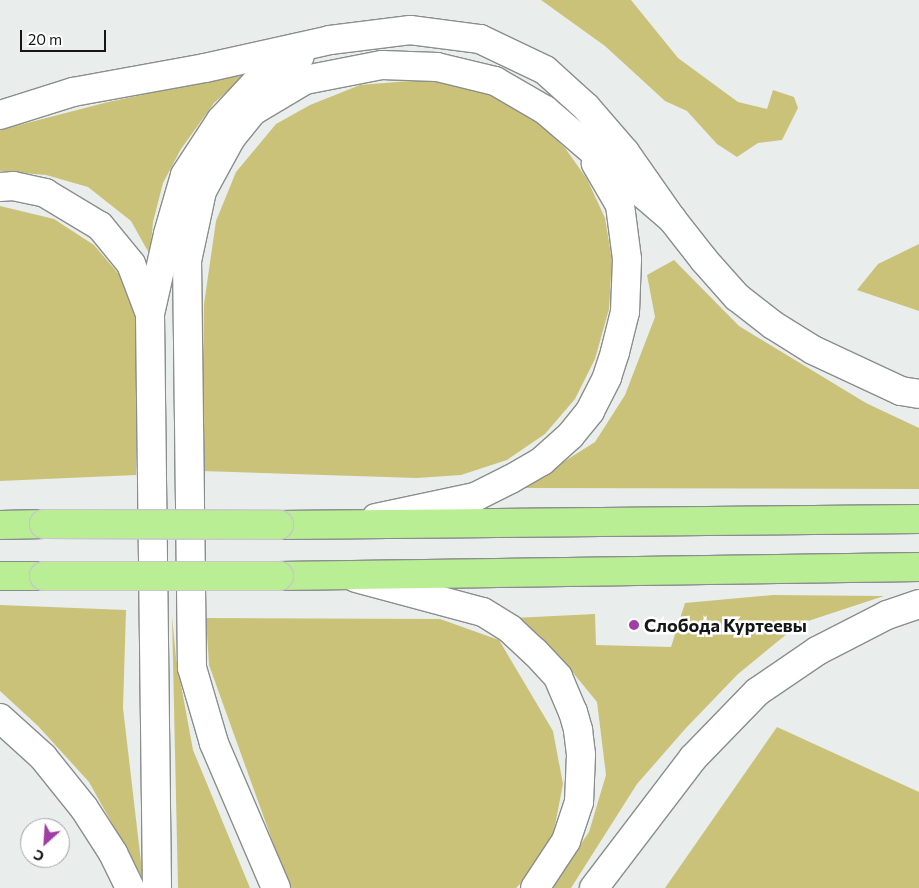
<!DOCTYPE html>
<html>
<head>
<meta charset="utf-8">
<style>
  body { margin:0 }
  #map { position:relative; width:919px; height:888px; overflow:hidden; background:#e9eeec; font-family:Commissioner,sans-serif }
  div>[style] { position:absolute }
  .green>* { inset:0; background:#cbc279 }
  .roads { filter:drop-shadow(1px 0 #8a8e8c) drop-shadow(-1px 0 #8a8e8c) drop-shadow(0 1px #8a8e8c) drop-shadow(0 -1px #8a8e8c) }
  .tertiary>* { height:28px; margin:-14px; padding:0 14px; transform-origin:14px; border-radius:14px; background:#fff }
  .trunk>* { height:28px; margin:-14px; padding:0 14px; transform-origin:14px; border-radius:14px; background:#baee94 }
  .bridges { filter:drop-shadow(1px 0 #c7c7c7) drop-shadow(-1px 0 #c7c7c7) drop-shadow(0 1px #c7c7c7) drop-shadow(0 -1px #c7c7c7) }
  .trunk-bridge>* { height:28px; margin:-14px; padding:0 14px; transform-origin:14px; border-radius:14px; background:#baee94 }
  .dots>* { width:14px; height:14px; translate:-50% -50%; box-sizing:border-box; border:2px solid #fff; border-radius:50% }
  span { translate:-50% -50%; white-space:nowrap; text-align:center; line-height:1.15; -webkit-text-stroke:5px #fff; paint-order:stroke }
  .poi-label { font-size:18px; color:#151716; font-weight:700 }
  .left { translate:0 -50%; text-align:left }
  .north { position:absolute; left:20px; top:818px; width:50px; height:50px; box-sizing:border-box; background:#fff; border:1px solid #a1a2a2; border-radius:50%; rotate:206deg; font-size:14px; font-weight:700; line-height:20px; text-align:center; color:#151716 }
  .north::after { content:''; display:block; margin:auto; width:18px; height:22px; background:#a13ea5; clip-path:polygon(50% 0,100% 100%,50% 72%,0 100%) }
  .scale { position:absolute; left:20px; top:30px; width:86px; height:22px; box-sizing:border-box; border:2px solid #151716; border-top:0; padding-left:6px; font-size:15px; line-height:18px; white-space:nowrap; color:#151716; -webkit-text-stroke:4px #fff; paint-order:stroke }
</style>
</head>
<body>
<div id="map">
  <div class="green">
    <div style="clip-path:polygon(541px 0,631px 0,678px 58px,738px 102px,767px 109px,773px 90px,794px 97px,798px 108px,782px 140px,758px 143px,737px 157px,717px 144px,687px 111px,665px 101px,605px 46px)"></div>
    <div style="clip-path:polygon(248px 73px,214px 103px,181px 149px,163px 183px,153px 222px,150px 255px,131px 221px,88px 187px,46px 175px,0 171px,0 130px,108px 102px)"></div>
    <div style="clip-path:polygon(433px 79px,488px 91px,534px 119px,565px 148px,587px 179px,605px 218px,612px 260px,609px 309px,595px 359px,575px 399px,545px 434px,507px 460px,461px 475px,417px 478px,201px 471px,204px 304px,216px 221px,236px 172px,276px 124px,310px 105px,360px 85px)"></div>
    <div style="clip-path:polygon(0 206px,54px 219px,94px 245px,123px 279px,137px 318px,136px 475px,0 481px)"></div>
    <div style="clip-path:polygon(919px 244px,919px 311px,857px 290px,878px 264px)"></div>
    <div style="clip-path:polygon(674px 260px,739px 326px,866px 403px,919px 428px,919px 489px,522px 488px,595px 442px,625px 395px,655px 317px,647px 275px)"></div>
    <div style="clip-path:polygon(773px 595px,884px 596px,799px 624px,738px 674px,686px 728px,637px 784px,571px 888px,551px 888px,589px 832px,606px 775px,597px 702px,560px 657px,513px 618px,595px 614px,596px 645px,671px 647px,685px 603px)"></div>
    <div style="clip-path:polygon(0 605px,126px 610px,123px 708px,143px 879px,89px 782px,38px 726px,0 691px)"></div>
    <div style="clip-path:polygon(172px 616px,176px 658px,193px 750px,250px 888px,178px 888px)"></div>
    <div style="clip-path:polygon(206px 618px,440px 619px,499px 640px,553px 731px,563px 784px,552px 841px,523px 881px,516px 888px,291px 888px,286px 879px,209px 665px)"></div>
    <div style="clip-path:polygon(777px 727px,919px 792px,919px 888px,665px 888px)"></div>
  </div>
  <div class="roads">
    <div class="tertiary">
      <div style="left:0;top:115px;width:77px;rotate:-17.5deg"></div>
      <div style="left:73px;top:92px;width:134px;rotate:-10.3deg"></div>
      <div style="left:205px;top:68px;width:128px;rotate:-12.6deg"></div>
      <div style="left:330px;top:40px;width:81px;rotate:-7.1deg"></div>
      <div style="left:410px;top:30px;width:71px;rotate:7.3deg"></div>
      <div style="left:480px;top:39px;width:72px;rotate:25.5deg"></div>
      <div style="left:545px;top:70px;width:55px;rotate:42.1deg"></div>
      <div style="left:586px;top:107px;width:60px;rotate:49.1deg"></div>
      <div style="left:625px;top:152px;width:82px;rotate:55deg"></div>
      <div style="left:672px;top:219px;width:52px;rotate:52deg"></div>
      <div style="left:704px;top:260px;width:50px;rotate:48.3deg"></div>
      <div style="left:737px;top:297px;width:46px;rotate:37.9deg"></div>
      <div style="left:773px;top:325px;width:47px;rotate:32deg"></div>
      <div style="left:813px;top:350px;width:97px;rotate:25deg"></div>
      <div style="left:901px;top:391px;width:18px;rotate:9deg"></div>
      <div style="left:0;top:187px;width:13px;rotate:-4deg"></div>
      <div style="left:13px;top:186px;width:33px;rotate:12deg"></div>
      <div style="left:45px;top:193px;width:64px;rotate:31deg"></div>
      <div style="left:100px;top:226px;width:49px;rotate:50.8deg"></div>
      <div style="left:131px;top:264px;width:53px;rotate:69.2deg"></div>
      <div style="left:376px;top:518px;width:101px;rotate:-12deg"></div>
      <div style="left:475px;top:497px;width:40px;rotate:-26.6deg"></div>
      <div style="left:511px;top:479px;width:36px;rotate:-30deg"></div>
      <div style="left:542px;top:461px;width:38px;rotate:-42deg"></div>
      <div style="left:570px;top:436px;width:32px;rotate:-51deg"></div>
      <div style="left:590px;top:411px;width:38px;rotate:-63deg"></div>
      <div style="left:607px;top:377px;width:26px;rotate:-72deg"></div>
      <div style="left:615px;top:352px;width:41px;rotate:-76deg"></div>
      <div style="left:625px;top:312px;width:53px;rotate:-87.8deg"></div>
      <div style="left:627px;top:259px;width:54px;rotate:-97.4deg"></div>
      <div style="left:620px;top:205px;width:48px;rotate:-120.3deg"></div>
      <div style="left:356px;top:578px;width:131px;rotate:15deg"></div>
      <div style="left:483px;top:612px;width:32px;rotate:32deg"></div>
      <div style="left:510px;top:629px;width:34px;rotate:43deg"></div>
      <div style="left:535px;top:652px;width:34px;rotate:47deg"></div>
      <div style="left:558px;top:677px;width:38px;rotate:67deg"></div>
      <div style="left:573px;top:712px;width:19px;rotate:74deg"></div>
      <div style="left:578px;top:730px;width:25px;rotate:83deg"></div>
      <div style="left:581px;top:755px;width:47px;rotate:92.4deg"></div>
      <div style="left:579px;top:802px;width:41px;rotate:108.4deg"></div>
      <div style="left:566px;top:841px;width:56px;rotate:123.4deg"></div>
      <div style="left:0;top:718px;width:58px;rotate:42.2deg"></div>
      <div style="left:43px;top:757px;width:65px;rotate:51.2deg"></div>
      <div style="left:84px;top:808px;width:54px;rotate:57.2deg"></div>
      <div style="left:113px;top:853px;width:39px;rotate:64deg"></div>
      <div style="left:157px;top:888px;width:574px;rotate:-90.7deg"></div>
      <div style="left:150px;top:314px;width:82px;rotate:-77.3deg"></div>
      <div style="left:168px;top:234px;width:61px;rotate:-73.9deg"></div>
      <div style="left:185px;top:175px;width:66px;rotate:-56.8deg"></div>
      <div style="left:221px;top:120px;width:59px;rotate:-47.1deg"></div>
      <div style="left:261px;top:77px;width:44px;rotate:-28.3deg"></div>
      <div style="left:276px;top:888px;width:158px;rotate:-113.2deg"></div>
      <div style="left:214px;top:743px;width:78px;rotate:-106.3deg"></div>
      <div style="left:192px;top:668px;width:407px;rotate:-90.7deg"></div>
      <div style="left:187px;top:261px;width:72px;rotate:-77.9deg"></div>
      <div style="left:202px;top:191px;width:60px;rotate:-61.3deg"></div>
      <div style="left:231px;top:138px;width:35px;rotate:-51deg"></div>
      <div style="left:253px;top:111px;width:61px;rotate:-30.8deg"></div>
      <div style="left:305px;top:80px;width:78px;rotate:-11deg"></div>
      <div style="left:382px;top:65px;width:55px;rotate:2.1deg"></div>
      <div style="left:437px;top:67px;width:60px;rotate:13.6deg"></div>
      <div style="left:495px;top:81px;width:58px;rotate:30.1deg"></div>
      <div style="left:545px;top:110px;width:167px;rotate:40.6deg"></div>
      <div style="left:594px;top:888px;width:163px;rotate:-52.7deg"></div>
      <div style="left:693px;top:758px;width:92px;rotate:-45.9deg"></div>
      <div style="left:757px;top:692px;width:73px;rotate:-34.3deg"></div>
      <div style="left:817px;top:651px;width:79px;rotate:-27.2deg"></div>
      <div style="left:887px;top:615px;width:34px;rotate:-19deg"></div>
    </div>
    <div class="trunk">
      <div style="left:0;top:525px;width:44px;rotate:-1.3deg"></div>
      <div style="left:279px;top:525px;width:640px;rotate:-0.54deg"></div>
      <div style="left:0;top:576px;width:44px"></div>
      <div style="left:279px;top:576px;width:640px;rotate:-0.81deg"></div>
    </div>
  </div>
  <div class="bridges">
    <div class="trunk-bridge">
      <div style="left:44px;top:524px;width:235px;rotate:0.2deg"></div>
      <div style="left:44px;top:576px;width:235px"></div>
    </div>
  </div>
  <div class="dots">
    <div style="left:634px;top:625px;background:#a13ea5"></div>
  </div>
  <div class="poi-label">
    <span class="left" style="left:644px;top:625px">Слобода Куртеевы</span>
  </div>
  <div class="north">С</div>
  <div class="scale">20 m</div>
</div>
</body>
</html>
